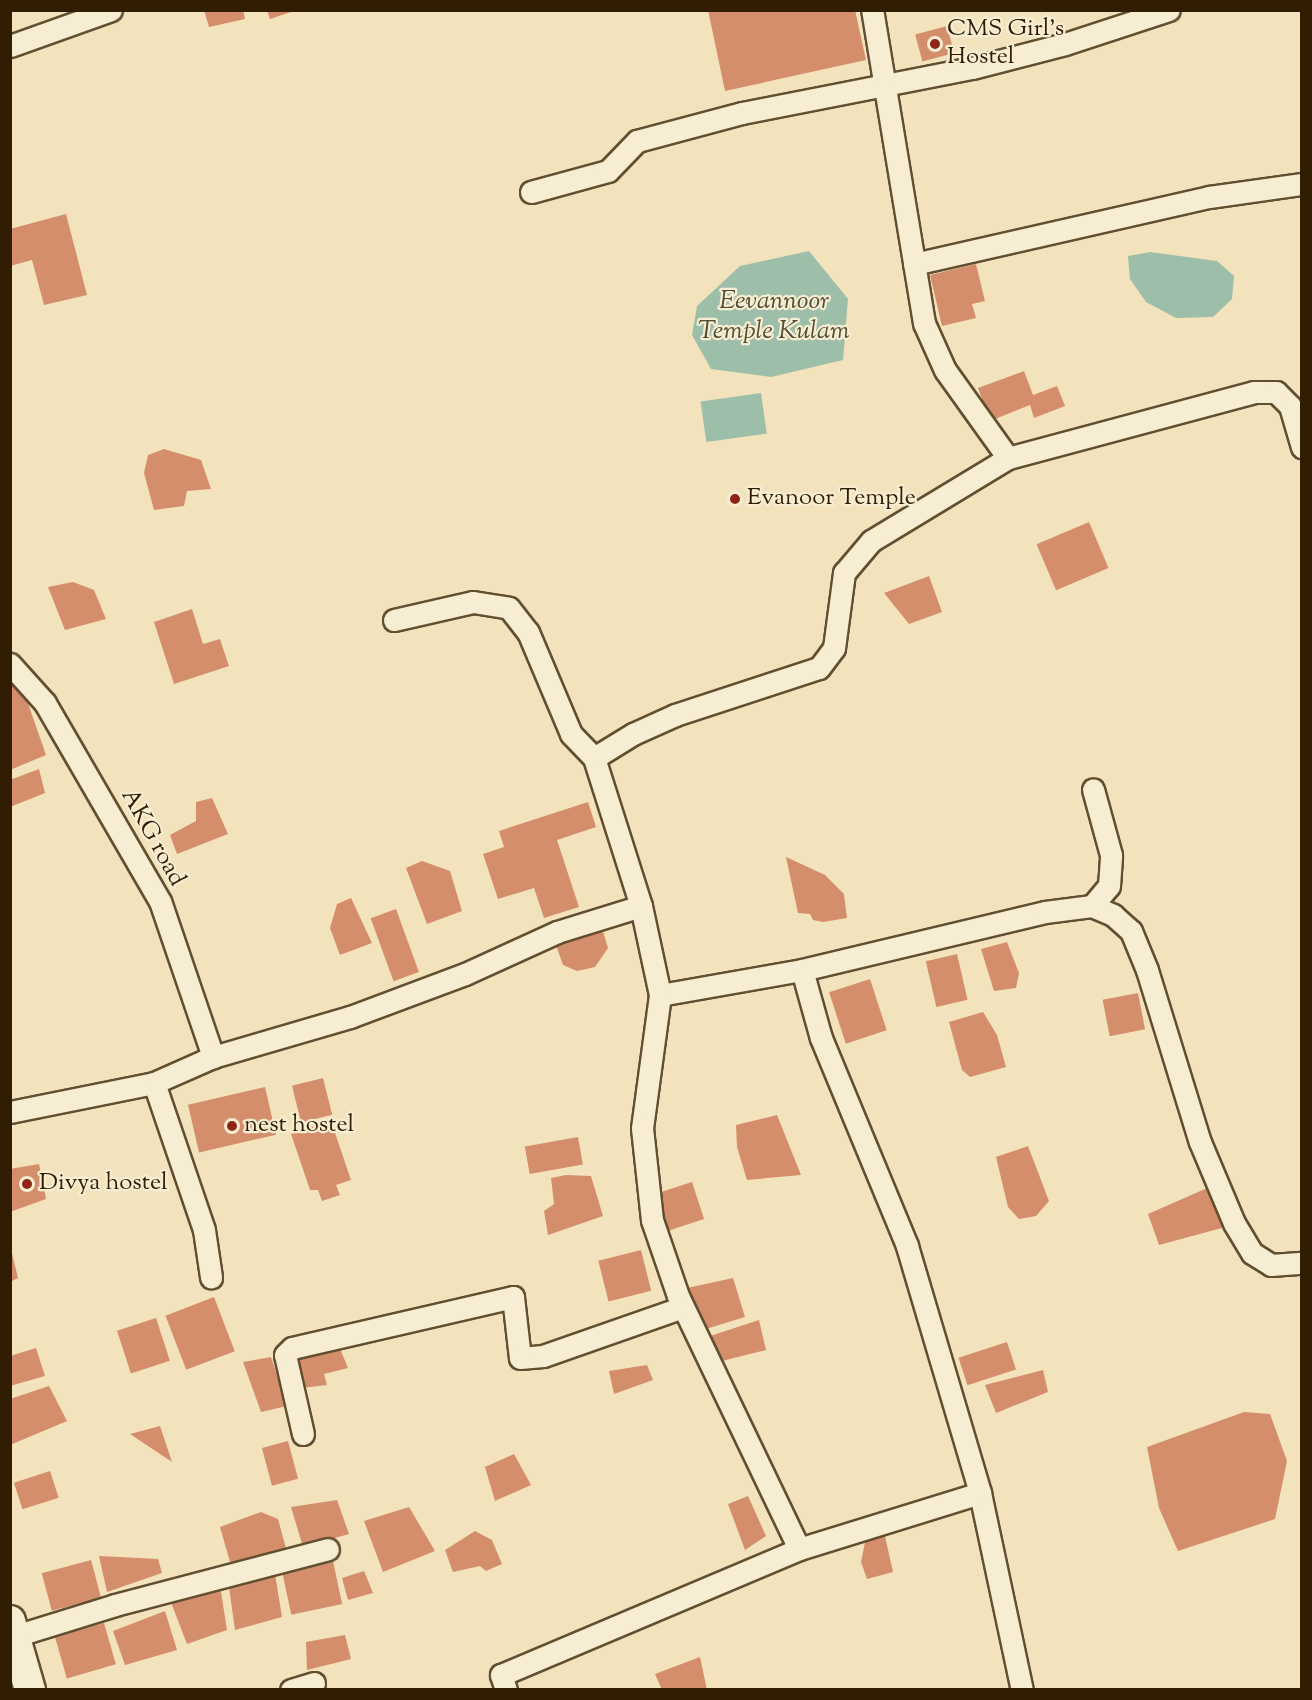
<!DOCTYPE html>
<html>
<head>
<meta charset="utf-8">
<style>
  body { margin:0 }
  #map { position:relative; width:1312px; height:1700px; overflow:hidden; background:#f3e3bc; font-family:"Sorts Mill Goudy",serif }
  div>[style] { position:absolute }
  .water>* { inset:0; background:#9dbfaa; transform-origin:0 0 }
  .building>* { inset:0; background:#d48e6c; transform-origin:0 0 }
  .roads { filter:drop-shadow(2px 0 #624f30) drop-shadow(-2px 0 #624f30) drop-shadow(0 2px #624f30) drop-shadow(0 -2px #624f30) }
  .minor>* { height:21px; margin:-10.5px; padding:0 10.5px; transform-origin:10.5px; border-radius:10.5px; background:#f7edd3 }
  .secondary>* { height:30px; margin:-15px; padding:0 15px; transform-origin:15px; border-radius:15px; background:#f7edd3 }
  .dots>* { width:16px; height:16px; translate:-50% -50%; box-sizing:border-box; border:3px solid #f7edd3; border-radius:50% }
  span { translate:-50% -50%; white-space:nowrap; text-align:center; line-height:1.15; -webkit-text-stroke:4.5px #f7edd3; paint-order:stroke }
  .poi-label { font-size:24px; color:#311e02 }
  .left { translate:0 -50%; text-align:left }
  .street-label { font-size:24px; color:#311e02 }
  .water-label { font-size:26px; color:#514e34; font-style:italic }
  .frame { position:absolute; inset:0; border:12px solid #311e02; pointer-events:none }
</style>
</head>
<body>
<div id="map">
  <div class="water">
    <div style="clip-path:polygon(809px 251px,848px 299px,843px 360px,771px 377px,711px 369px,692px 335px,697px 306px,740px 266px)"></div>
    <div style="clip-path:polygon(1150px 252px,1217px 261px,1234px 276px,1232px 299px,1213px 317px,1176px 318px,1146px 302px,1130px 279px,1128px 256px)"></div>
    <div style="left:761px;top:393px;width:41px;height:61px;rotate:82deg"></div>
  </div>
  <div class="building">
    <div style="clip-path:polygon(204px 10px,243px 10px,245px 19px,209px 27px)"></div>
    <div style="clip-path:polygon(267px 10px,294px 10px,294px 11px,270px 19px)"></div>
    <div style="clip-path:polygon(708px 10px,855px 10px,866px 60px,725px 91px)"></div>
    <div style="left:947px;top:26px;width:28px;height:33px;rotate:75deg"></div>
    <div style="clip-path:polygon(66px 214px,87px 295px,44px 305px,32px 260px,10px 266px,10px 229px)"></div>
    <div style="clip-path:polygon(976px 264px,985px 301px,972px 304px,976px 318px,942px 326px,930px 275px)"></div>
    <div style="clip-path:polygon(1024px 371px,1033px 395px,1057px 386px,1065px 406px,1034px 418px,1030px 405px,990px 421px,978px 388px)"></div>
    <div style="clip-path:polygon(164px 449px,201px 460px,211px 489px,187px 491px,184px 506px,154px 510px,144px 473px,148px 455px)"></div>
    <div style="left:1089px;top:522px;width:50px;height:57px;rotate:67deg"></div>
    <div style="clip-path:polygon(929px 576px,942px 612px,909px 624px,884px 593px)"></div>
    <div style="clip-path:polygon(73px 582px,94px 590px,106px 619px,65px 630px,48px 587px)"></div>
    <div style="clip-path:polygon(192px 609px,203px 644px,220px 639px,229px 666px,174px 684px,154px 622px)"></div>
    <div style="clip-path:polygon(10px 684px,24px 692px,46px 755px,10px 770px)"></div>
    <div style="clip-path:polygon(39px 769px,45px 793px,10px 807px,10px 780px)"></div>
    <div style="clip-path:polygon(212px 798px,228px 834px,177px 854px,170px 835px,196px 821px,196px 802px)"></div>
    <div style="clip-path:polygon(588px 802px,596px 827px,557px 840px,579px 907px,544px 918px,534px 888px,498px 899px,483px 854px,504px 847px,499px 831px)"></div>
    <div style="clip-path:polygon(786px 857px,825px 875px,844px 894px,847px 918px,823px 922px,813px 920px,810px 914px,798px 913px)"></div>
    <div style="clip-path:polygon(422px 861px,450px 871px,462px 911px,427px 924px,406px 868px)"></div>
    <div style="clip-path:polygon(351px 898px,372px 943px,340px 955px,330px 928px,337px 904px)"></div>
    <div style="left:396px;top:909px;width:67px;height:27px;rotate:70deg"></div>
    <div style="clip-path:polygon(602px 928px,608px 948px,595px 967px,577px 971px,563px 965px,555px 942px)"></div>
    <div style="clip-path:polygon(1007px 942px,1019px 973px,1016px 988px,994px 991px,981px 949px)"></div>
    <div style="left:957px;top:954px;width:47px;height:32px;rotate:77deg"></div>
    <div style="left:870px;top:979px;width:54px;height:43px;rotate:72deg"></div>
    <div style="left:1138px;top:993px;width:37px;height:36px;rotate:79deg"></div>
    <div style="clip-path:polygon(983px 1012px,997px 1035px,1006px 1067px,970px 1077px,962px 1070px,949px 1022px)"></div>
    <div style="left:323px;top:1078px;width:38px;height:32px;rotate:76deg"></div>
    <div style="left:265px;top:1087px;width:49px;height:79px;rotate:77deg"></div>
    <div style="clip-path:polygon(777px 1115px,801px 1175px,747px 1180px,737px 1147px,736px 1125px)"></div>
    <div style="clip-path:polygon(331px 1121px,351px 1180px,336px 1185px,340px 1195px,322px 1201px,318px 1190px,310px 1190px,291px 1134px)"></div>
    <div style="left:578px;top:1137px;width:28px;height:54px;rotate:80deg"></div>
    <div style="clip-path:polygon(1028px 1146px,1049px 1201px,1036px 1216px,1019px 1219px,1008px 1207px,996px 1157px)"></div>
    <div style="clip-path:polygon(39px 1164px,46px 1199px,10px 1212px,10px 1169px)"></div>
    <div style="clip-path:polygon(566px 1175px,591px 1176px,603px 1216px,548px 1235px,544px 1211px,554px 1204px,551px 1178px)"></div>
    <div style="left:692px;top:1182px;width:39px;height:44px;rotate:72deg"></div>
    <div style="clip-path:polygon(1214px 1185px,1233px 1225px,1159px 1245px,1148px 1214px)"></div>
    <div style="clip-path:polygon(10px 1245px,18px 1278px,10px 1282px)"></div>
    <div style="left:641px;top:1250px;width:42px;height:44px;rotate:76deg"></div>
    <div style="clip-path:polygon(733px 1278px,745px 1317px,696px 1332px,678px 1290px)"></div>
    <div style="left:214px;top:1297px;width:58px;height:52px;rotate:69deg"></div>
    <div style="left:156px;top:1318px;width:45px;height:41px;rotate:72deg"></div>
    <div style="clip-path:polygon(759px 1320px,766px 1350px,718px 1362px,707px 1337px)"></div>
    <div style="left:1007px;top:1342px;width:29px;height:51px;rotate:72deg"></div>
    <div style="clip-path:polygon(339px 1346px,348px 1368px,324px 1374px,327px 1385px,302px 1388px,296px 1357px)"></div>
    <div style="clip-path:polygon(36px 1348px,45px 1376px,10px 1386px,10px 1356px)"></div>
    <div style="clip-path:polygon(271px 1357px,287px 1406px,261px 1412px,243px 1362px)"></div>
    <div style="clip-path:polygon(647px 1365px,653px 1380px,614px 1394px,609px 1371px)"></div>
    <div style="clip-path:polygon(1043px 1370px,1048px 1392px,996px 1413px,985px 1385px)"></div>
    <div style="clip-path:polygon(49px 1386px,67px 1421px,10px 1445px,10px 1399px)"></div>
    <div style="clip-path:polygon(1244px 1412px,1270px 1414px,1287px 1461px,1275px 1519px,1178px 1551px,1159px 1508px,1147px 1447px)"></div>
    <div style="clip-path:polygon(160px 1426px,172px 1462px,130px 1434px)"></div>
    <div style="left:288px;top:1441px;width:39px;height:27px;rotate:75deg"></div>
    <div style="clip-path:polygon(514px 1454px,531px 1485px,495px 1501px,485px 1467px)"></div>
    <div style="left:50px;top:1471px;width:28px;height:38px;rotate:72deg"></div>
    <div style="clip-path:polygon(748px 1496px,766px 1536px,745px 1550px,728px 1504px)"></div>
    <div style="clip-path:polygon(337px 1500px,349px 1534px,303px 1547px,291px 1507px)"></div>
    <div style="clip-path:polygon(409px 1507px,435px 1551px,383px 1572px,364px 1521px)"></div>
    <div style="clip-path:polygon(261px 1512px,278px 1519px,287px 1552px,230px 1562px,220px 1527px)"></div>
    <div style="clip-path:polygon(475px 1531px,492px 1540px,502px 1564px,486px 1571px,480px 1566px,453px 1572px,445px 1550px)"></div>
    <div style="clip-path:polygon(884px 1532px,893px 1572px,867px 1579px,861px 1562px,866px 1537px)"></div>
    <div style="clip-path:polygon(99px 1556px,158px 1559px,162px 1573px,107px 1592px)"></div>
    <div style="left:91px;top:1560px;width:39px;height:51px;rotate:75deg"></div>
    <div style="left:333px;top:1561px;width:44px;height:52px;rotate:78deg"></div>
    <div style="clip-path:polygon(364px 1571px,373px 1593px,348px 1600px,342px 1578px)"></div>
    <div style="clip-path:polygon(275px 1574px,282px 1617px,235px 1630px,229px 1587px)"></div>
    <div style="clip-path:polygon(220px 1586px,227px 1630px,187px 1644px,170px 1600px)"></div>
    <div style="clip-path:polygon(165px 1611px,177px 1650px,125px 1665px,113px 1631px)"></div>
    <div style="left:104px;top:1623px;width:43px;height:51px;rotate:74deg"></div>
    <div style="clip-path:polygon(345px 1635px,351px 1659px,307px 1670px,306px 1642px)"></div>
    <div style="clip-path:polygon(700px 1657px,707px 1690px,662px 1690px,655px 1674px)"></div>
  </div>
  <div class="roads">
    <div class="minor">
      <div style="left:10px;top:46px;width:107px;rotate:-19.6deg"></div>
      <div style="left:531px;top:192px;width:80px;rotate:-15.3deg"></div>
      <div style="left:608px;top:171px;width:42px;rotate:-46deg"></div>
      <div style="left:637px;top:141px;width:109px;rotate:-14.9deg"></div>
      <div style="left:742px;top:113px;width:234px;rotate:-11.1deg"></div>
      <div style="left:972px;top:68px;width:96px;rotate:-14.5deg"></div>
      <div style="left:1065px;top:44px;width:109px;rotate:-18.1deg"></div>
      <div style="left:914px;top:264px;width:303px;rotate:-12.8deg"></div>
      <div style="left:1209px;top:197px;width:94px;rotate:-8deg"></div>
      <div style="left:1008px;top:458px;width:255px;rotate:-15deg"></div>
      <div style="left:1254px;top:392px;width:22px"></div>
      <div style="left:1276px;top:392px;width:20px;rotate:45deg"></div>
      <div style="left:1290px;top:406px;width:43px;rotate:73.7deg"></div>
      <div style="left:394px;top:620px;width:81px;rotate:-12.8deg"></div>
      <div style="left:473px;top:602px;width:36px;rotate:9deg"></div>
      <div style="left:509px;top:608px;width:31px;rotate:52deg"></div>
      <div style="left:528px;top:632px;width:111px;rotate:67.1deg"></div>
      <div style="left:571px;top:734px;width:33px;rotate:46deg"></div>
      <div style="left:10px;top:664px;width:52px;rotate:48.1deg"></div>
      <div style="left:45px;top:703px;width:229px;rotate:59.9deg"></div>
      <div style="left:160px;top:901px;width:165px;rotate:71.2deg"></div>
      <div style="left:641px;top:906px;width:91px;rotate:77.9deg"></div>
      <div style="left:660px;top:995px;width:144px;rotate:-10deg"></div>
      <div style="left:802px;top:970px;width:71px;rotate:74.4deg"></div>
      <div style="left:821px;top:1038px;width:225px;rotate:67.5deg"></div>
      <div style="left:907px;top:1246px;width:258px;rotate:73.5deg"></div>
      <div style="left:980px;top:1493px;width:201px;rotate:78deg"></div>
      <div style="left:1092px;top:906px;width:26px;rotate:-50deg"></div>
      <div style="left:1109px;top:886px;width:31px;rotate:-86deg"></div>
      <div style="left:1111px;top:855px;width:68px;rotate:-105.3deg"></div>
      <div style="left:802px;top:970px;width:250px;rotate:-13.4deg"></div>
      <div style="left:1045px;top:912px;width:47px;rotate:-7.3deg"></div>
      <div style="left:1092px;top:906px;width:23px;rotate:23deg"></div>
      <div style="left:1113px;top:915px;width:24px;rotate:42deg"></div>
      <div style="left:1131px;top:931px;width:42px;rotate:67.7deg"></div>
      <div style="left:1147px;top:970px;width:180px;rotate:72.9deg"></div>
      <div style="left:1200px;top:1142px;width:88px;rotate:67.2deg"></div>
      <div style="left:1234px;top:1223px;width:35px;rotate:59deg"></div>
      <div style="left:1252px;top:1253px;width:22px;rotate:32deg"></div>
      <div style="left:1271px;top:1265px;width:31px;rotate:-4deg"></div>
      <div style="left:660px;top:995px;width:134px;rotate:97.7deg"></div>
      <div style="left:642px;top:1128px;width:93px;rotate:83.8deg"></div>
      <div style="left:652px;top:1220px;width:80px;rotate:71.1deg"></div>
      <div style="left:678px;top:1296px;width:280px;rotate:64.4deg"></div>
      <div style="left:154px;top:1083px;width:155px;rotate:71.2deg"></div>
      <div style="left:204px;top:1230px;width:48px;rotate:81.5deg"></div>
      <div style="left:10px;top:1112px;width:147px;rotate:-11.4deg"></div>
      <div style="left:154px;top:1083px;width:64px;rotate:-23.8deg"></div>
      <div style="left:213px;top:1057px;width:143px;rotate:-16.3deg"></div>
      <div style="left:350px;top:1017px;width:123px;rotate:-20.5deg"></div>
      <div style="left:465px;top:974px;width:101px;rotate:-24.5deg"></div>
      <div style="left:557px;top:932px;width:88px;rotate:-17.2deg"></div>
      <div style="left:641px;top:906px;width:155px;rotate:-107.6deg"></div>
      <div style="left:594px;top:758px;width:46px;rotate:-31.6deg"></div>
      <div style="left:633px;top:734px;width:46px;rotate:-24.3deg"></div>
      <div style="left:675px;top:715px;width:151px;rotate:-18.1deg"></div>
      <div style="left:819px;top:668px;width:25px;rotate:-53deg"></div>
      <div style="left:834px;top:648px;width:76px;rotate:-82.4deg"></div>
      <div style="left:844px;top:573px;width:42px;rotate:-49.8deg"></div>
      <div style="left:871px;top:541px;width:160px;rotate:-31.2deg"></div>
      <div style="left:1008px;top:458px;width:108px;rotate:-125.6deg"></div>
      <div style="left:945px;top:370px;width:51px;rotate:-114.1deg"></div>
      <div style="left:924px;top:323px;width:317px;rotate:-99.4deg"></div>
      <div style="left:303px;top:1434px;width:81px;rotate:-102.8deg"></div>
      <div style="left:285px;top:1355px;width:10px;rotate:-45deg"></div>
      <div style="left:292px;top:1348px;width:227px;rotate:-13deg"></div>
      <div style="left:513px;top:1297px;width:61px;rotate:83.5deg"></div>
      <div style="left:520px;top:1358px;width:23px;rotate:-5deg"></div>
      <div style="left:543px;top:1356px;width:148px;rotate:-19.3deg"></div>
      <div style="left:15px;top:1636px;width:105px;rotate:-17.2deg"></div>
      <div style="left:115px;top:1605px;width:220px;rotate:-14.7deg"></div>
      <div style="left:291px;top:1690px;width:24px;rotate:-17deg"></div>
      <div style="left:506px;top:1690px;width:16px;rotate:-108deg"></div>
      <div style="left:501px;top:1675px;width:324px;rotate:-22.9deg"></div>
      <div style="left:799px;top:1549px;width:189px;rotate:-17.2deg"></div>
    </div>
    <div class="secondary">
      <div style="left:10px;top:1621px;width:72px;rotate:73.8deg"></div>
    </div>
  </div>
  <div class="dots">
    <div style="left:935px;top:44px;background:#8f2418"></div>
    <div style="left:735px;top:499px;background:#8f2418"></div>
    <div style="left:232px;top:1126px;background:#8f2418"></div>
    <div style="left:27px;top:1184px;background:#8f2418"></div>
  </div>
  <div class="poi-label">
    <span class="left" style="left:947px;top:44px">CMS Girl's<br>Hostel</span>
    <span class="left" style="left:747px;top:499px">Evanoor Temple</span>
    <span class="left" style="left:244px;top:1126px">nest hostel</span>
    <span class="left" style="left:39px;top:1184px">Divya hostel</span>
  </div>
  <div class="street-label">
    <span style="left:152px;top:838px;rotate:61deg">AKG road</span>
  </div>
  <div class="water-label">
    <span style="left:774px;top:317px">Eevannoor<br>Temple Kulam</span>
  </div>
  <div class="frame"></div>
</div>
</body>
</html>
